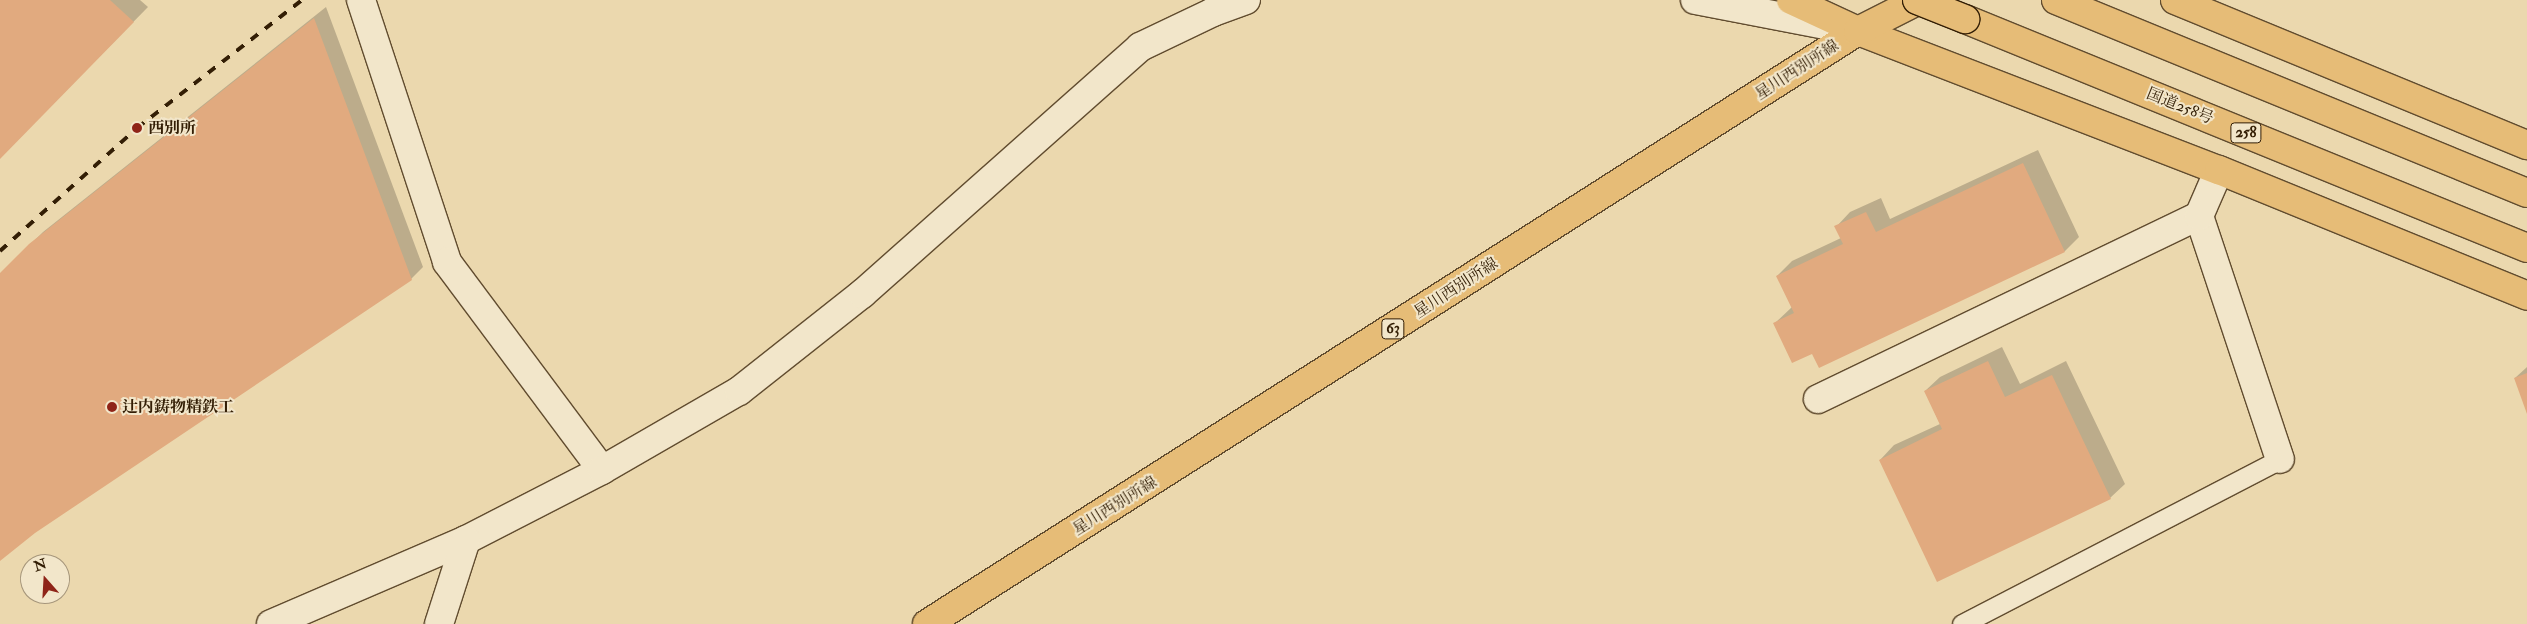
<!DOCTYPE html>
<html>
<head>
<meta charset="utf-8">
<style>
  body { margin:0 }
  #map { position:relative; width:2527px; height:624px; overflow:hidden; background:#ebd8ae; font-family:"IM FELL Double Pica","Noto Serif JP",serif }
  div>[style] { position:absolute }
  .shadow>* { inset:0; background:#0003 }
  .building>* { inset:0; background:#e1aa7f }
  .roads { filter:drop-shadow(1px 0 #614c2f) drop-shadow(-1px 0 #614c2f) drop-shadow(0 1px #614c2f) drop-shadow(0 -1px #614c2f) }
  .lane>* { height:19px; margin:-9.5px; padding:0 9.5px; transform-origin:9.5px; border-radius:9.5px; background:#f2e6ca }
  .street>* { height:28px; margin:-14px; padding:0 14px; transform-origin:14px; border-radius:14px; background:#f2e6ca }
  .primary>* { height:28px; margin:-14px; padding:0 14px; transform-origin:14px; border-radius:14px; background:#e6bc77 }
  .highway>* { height:28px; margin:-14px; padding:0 14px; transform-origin:14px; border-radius:14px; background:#e6bc77 }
  .rail>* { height:4px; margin-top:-2px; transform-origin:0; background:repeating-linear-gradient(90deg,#331e05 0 9px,transparent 0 18px) }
  .bridges { filter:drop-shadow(1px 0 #331e05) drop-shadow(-1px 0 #331e05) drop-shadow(0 1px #331e05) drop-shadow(0 -1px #331e05) }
  .highway-bridge>* { height:28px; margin:-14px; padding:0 14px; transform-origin:14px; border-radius:14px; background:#e6bc77 }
  .dots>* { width:14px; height:14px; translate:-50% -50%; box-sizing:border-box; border:2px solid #f2e6ca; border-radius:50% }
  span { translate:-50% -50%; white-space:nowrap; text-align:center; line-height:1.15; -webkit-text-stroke:4px #f2e6ca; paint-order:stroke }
  .shield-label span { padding:1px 4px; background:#f2e6ca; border:1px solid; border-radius:4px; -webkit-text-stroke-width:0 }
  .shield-label { font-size:15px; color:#331e05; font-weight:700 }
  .street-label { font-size:16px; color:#331e05 }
  .poi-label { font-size:16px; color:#331e05; font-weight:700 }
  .left { translate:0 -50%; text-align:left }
  .north { position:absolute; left:20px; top:554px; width:50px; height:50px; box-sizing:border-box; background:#f2e6ca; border:1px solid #a6967b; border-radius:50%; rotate:341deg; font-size:14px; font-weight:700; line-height:20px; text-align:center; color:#331e05 }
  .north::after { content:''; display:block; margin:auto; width:18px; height:22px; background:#8f2418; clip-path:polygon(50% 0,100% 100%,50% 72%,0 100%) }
</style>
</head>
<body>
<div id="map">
  <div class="shadow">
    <div style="clip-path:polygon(0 0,140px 0,148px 7px,0 158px)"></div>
    <div style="clip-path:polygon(326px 7px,423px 267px,411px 279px,34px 532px,0 559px,0 275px,43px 232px)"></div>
    <div style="clip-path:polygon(2038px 150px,2079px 237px,2065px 251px,1812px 352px,1774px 324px,1792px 307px,1777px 276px,1792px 261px,1841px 238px,1836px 227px,1850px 212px,1881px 198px,1890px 219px)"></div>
    <div style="clip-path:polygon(2002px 347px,2020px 384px,2066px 361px,2125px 484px,2110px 498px,1880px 460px,1894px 445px,1940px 424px,1925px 391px,1940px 377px)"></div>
    <div style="clip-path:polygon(2527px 367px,2527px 411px,2515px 378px)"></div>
  </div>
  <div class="building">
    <div style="clip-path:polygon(0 0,110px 0,134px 22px,0 159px)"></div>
    <div style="clip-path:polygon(314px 18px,412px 280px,35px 533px,0 561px,0 273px,29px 244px)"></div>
    <div style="clip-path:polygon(2023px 163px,2065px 252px,1819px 368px,1812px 354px,1792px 363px,1773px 323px,1794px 313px,1776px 276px,1843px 244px,1834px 226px,1866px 212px,1876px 232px)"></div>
    <div style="clip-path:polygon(1988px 361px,2005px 397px,2052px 375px,2111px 499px,1937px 582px,1879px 460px,1942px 429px,1924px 391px)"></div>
    <div style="clip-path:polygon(2527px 373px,2527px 414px,2514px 378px)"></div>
  </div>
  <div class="roads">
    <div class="lane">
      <div style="left:1962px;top:624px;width:358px;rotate:-27.4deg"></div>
    </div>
    <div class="street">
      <div style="left:361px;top:0;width:276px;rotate:71.8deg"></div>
      <div style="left:447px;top:262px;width:259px;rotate:53.3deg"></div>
      <div style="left:1695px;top:0;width:149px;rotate:10.9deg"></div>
      <div style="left:2199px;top:216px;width:256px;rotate:71.6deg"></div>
      <div style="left:1818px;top:399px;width:423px;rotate:-25.7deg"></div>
      <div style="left:2199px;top:216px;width:50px;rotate:-66.5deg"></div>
      <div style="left:271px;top:624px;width:212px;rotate:-23.3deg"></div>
      <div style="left:466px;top:540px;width:153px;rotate:-27.2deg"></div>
      <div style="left:602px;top:470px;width:158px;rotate:-30deg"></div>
      <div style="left:739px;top:391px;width:157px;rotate:-38.3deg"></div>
      <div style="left:862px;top:294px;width:372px;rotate:-41.6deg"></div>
      <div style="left:1140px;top:47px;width:81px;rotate:-25.6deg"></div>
      <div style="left:1213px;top:12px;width:35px;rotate:-20deg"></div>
      <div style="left:439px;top:624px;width:88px;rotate:-72.2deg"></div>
    </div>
    <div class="primary">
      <div style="left:927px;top:624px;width:1104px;rotate:-32.5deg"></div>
    </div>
    <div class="highway">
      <div style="left:1791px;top:0;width:74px;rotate:24.8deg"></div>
      <div style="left:1858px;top:31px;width:387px;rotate:21.1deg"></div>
      <div style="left:2219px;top:170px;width:333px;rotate:22.2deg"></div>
      <div style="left:2056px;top:0;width:509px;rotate:22.28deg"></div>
      <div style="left:2175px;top:0;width:381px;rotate:22.4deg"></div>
      <div style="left:1965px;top:19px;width:607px;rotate:22.17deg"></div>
      <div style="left:1858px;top:31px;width:68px;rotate:-26.9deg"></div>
    </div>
  </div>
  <div class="rail">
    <div style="left:0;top:251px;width:184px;rotate:-41.9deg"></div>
    <div style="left:137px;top:128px;width:209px;rotate:-37.8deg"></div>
  </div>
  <div class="bridges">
    <div class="highway-bridge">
      <div style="left:1917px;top:0;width:52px;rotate:21.6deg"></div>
    </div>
  </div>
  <div class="dots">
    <div style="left:137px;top:128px;background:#8f2418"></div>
    <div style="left:112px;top:407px;background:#8f2418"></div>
  </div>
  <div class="shield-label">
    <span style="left:2246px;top:133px">258</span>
    <span style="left:1393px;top:329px">63</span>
  </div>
  <div class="street-label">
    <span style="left:1797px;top:70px;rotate:-33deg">星川西別所線</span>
    <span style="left:2180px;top:106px;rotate:22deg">国道258号</span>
    <span style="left:1456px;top:288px;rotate:-33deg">星川西別所線</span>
    <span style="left:1115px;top:506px;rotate:-32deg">星川西別所線</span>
  </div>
  <div class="poi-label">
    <span class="left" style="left:148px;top:128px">西別所</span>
    <span class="left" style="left:122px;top:407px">辻内鋳物精鉄工</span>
  </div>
  <div class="north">N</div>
</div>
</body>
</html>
